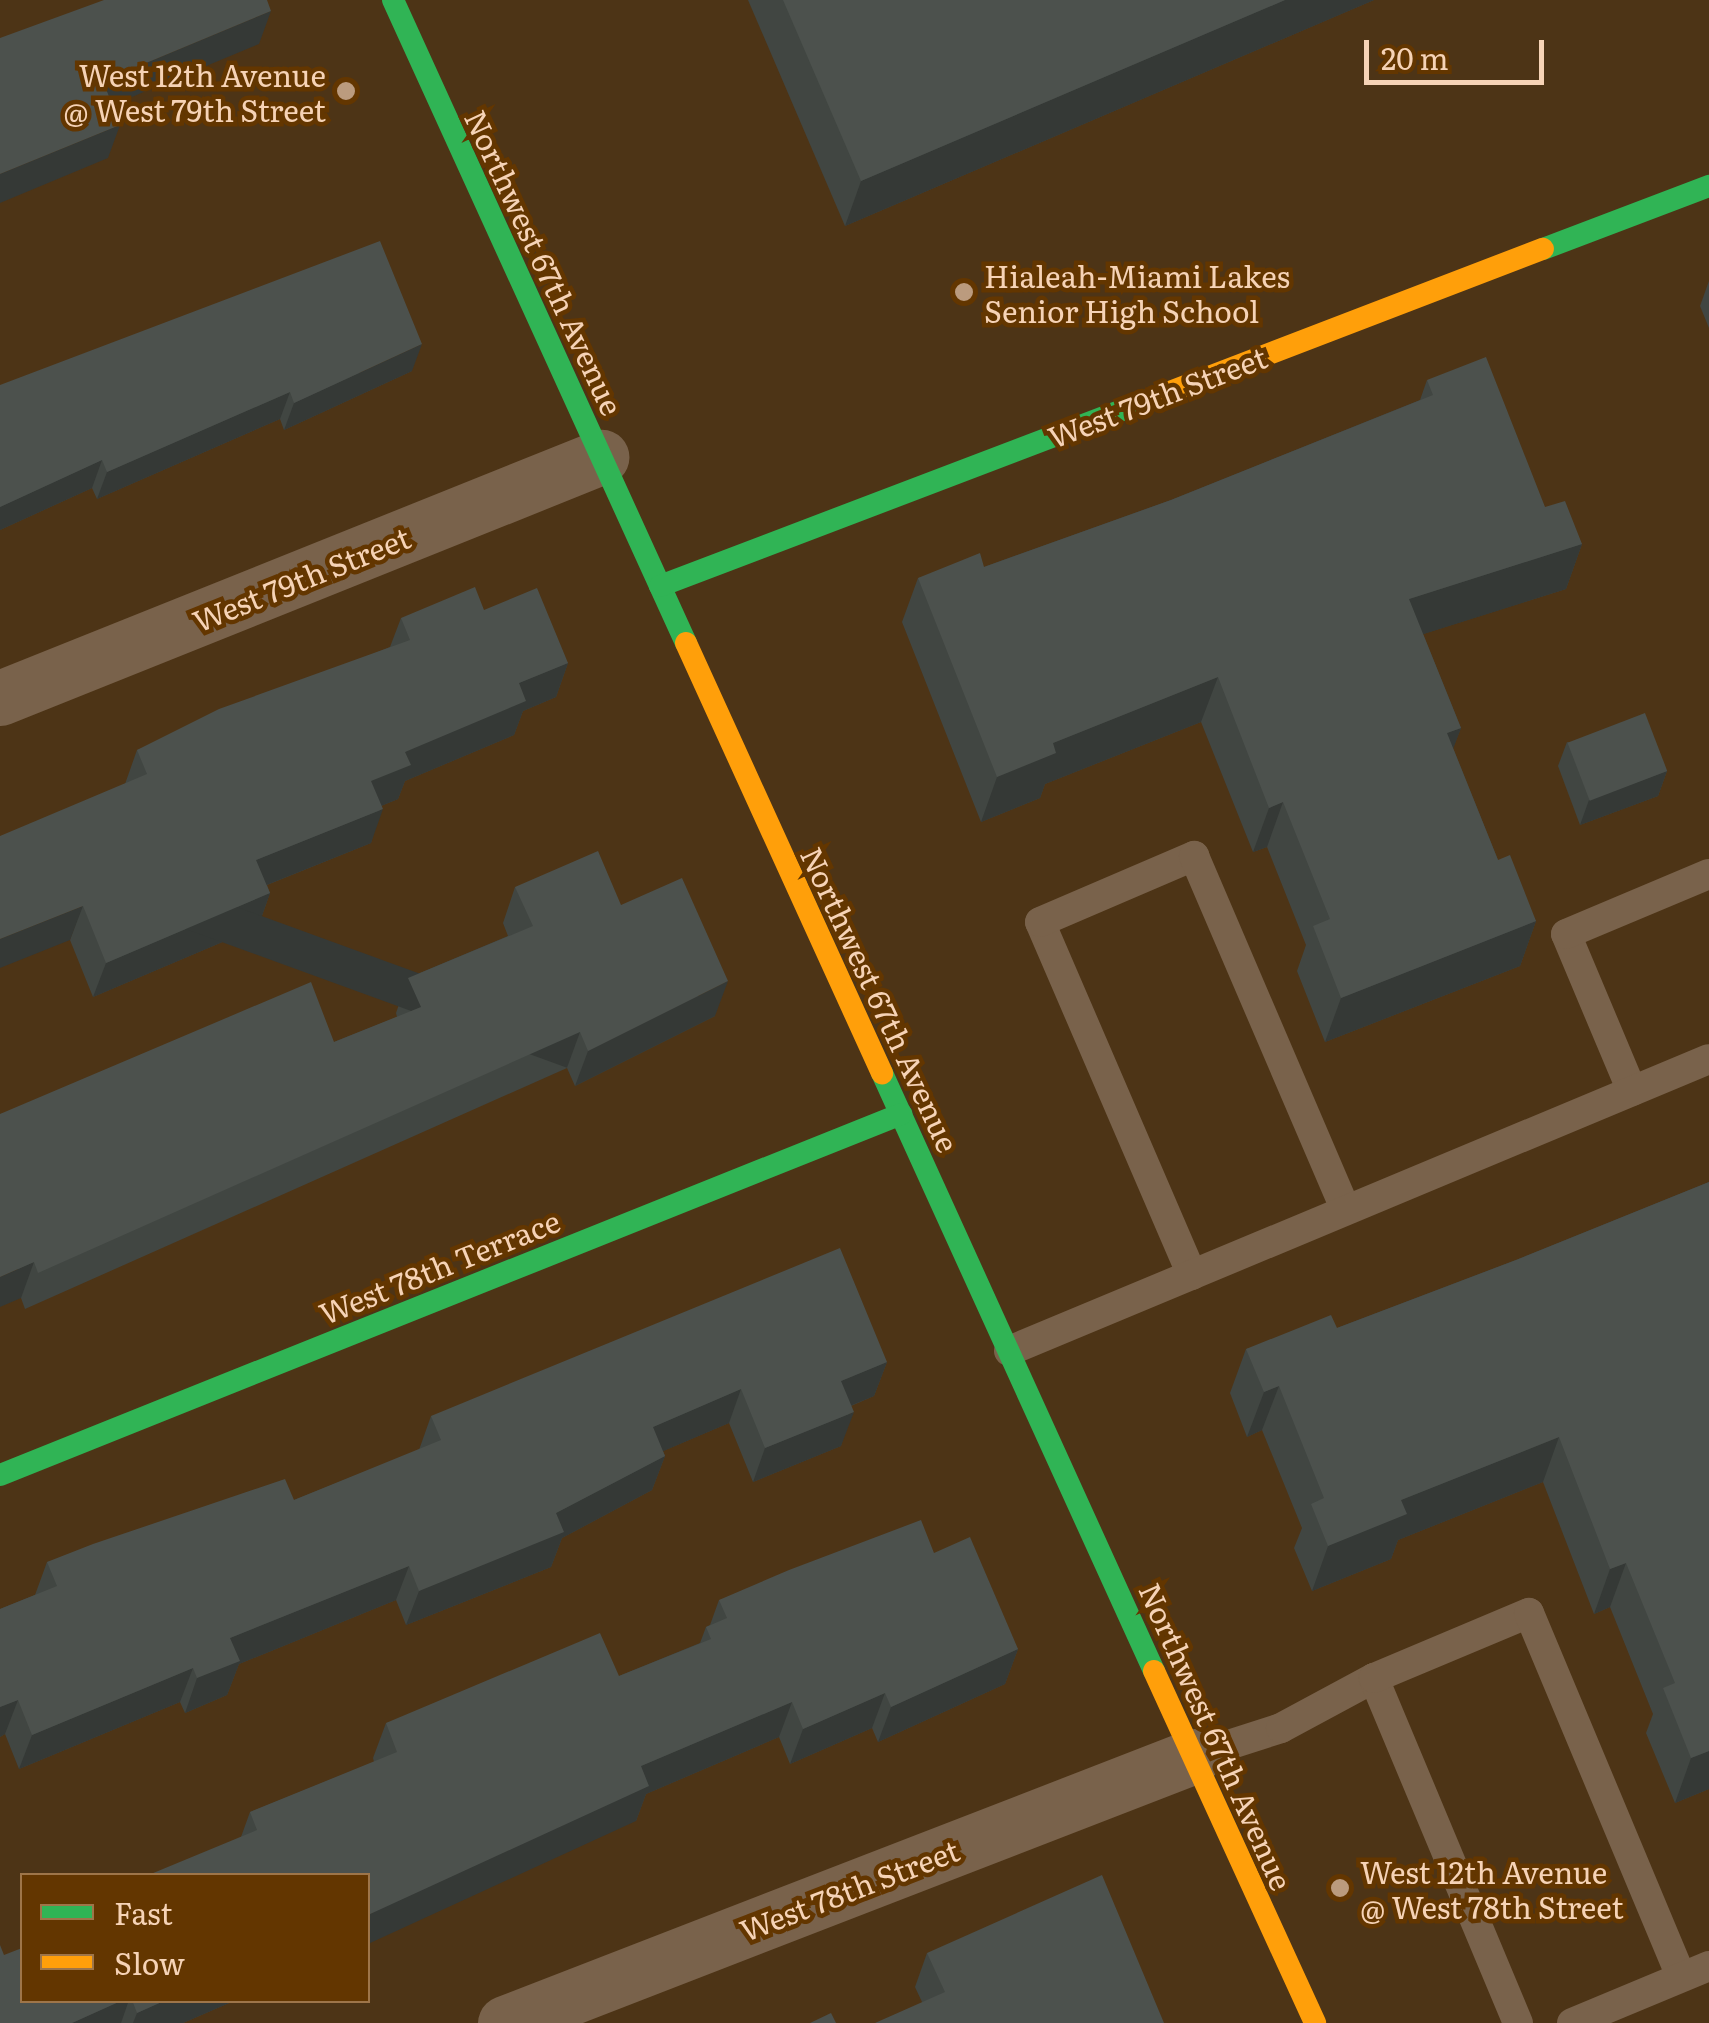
<!DOCTYPE html>
<html>
<head>
<meta charset="utf-8">
<style>
  body { margin:0 }
  #map { position:relative; width:1709px; height:2023px; overflow:hidden; background:#4d3416; font-family:Literata,serif }
  div>[style] { position:absolute }
  .lane>* { height:30px; margin:-15px; padding:0 15px; transform-origin:15px; border-radius:15px; background:#79624b }
  .street>* { height:55px; margin:-27.5px; padding:0 27.5px; transform-origin:27.5px; border-radius:27.5px; background:#79624b }
  .fast>* { height:22px; margin:-11px; padding:0 11px; transform-origin:11px; border-radius:11px; background:#30b455 }
  .slow>* { height:22px; margin:-11px; padding:0 11px; transform-origin:11px; border-radius:11px; background:#ff9f0a }
  .wall>* { inset:0; background:#414642 }
  .shaded-wall>* { inset:0; background:#353936; transform-origin:0 0 }
  .building>* { inset:0; background:#4c514d; transform-origin:0 0 }
  .dots>* { width:28px; height:28px; translate:-50% -50%; box-sizing:border-box; border:5px solid #633600; border-radius:50% }
  span { translate:-50% -50%; white-space:nowrap; text-align:center; line-height:1.15; -webkit-text-stroke:9px #633600; paint-order:stroke }
  .poi-label { font-size:30px; color:#f6d3b6 }
  .right { translate:-100% -50%; text-align:right }
  .left { translate:0 -50%; text-align:left }
  .street-label { font-size:30px; color:#f6d3b6 }
  .legend { position:absolute; left:20px; top:1873px; width:350px; height:130px; box-sizing:border-box; background:#633600; border:2px solid #9e7549; margin:0; padding:12px 18px; list-style:none; font-size:30px; color:#f6d3b6 }
  .legend li { display:flex; align-items:center; gap:20px; height:50px }
  .legend b { width:50px; border:2px solid #9e7549 }
  .scale { position:absolute; left:1364px; top:40px; width:180px; height:45px; box-sizing:border-box; border:5px solid #f6d3b6; border-top:0; padding-left:12px; font-size:30px; line-height:35px; white-space:nowrap; color:#f6d3b6; -webkit-text-stroke:8px #633600; paint-order:stroke }
</style>
</head>
<body>
<div id="map">
  <div class="lane">
    <div style="left:1632px;top:1091px;width:170px;rotate:-112.8deg"></div>
    <div style="left:1566px;top:934px;width:155px;rotate:-22.8deg"></div>
    <div style="left:1192px;top:1275px;width:384px;rotate:-113.3deg"></div>
    <div style="left:1040px;top:922px;width:168px;rotate:-23.2deg"></div>
    <div style="left:1194px;top:856px;width:385px;rotate:66.8deg"></div>
    <div style="left:1009px;top:1351px;width:758px;rotate:-22.64deg"></div>
    <div style="left:1194px;top:1756px;width:91px;rotate:-17.8deg"></div>
    <div style="left:1281px;top:1728px;width:106px;rotate:-28.3deg"></div>
    <div style="left:1518px;top:2023px;width:374px;rotate:-112.7deg"></div>
    <div style="left:1374px;top:1678px;width:168px;rotate:-22.8deg"></div>
    <div style="left:1529px;top:1613px;width:394px;rotate:67.3deg"></div>
    <div style="left:1572px;top:2023px;width:148px;rotate:-22.6deg"></div>
  </div>
  <div class="street">
    <div style="left:0;top:698px;width:648px;rotate:-21.85deg"></div>
    <div style="left:505px;top:2023px;width:739px;rotate:-21.18deg"></div>
  </div>
  <div class="fast">
    <div style="left:393px;top:0;width:707px;rotate:65.5deg"></div>
    <div style="left:1543px;top:249px;width:178px;rotate:-20.8deg"></div>
    <div style="left:660px;top:586px;width:537px;rotate:-20.83deg"></div>
    <div style="left:882px;top:1073px;width:657px;rotate:65.54deg"></div>
    <div style="left:0;top:1475px;width:971px;rotate:-21.83deg"></div>
  </div>
  <div class="slow">
    <div style="left:1162px;top:395px;width:408px;rotate:-21deg"></div>
    <div style="left:686px;top:643px;width:473px;rotate:65.5deg"></div>
    <div style="left:1154px;top:1671px;width:387px;rotate:65.4deg"></div>
  </div>
  <div class="wall">
    <div style="clip-path:polygon(748px 0,1374px 0,845px 226px)"></div>
    <div style="clip-path:polygon(1709px 281px,1709px 328px,1700px 306px)"></div>
    <div style="clip-path:polygon(412px 371px,284px 430px,280px 419px,97px 499px,92px 488px,0 530px,0 385px)"></div>
    <div style="clip-path:polygon(1427px 380px,1545px 507px,1582px 544px,1566px 589px,1423px 634px,1461px 728px,1453px 748px,1498px 860px,1536px 921px,1520px 966px,1325px 1042px,1297px 971px,1306px 945px,1267px 847px,1253px 852px,1201px 722px,1045px 784px,1040px 798px,981px 822px,902px 622px,918px 578px,984px 567px,1171px 500px,1420px 400px)"></div>
    <div style="clip-path:polygon(484px 610px,568px 663px,556px 697px,523px 711px,514px 735px,405px 781px,398px 799px,381px 806px,371px 843px,267px 885px,270px 893px,258px 927px,93px 997px,70px 940px,137px 750px,390px 647px,401px 618px)"></div>
    <div style="clip-path:polygon(1567px 742px,1667px 771px,1658px 796px,1580px 825px,1558px 766px)"></div>
    <div style="clip-path:polygon(515px 887px,621px 905px,715px 1016px,575px 1086px,567px 1068px,25px 1309px,21px 1298px,0 1114px,334px 1042px,397px 1017px,396px 1013px,408px 978px,508px 936px,503px 923px)"></div>
    <div style="clip-path:polygon(1709px 1182px,1709px 1789px,1675px 1803px,1646px 1733px,1653px 1714px,1610px 1607px,1594px 1614px,1543px 1482px,1398px 1540px,1391px 1559px,1312px 1591px,1294px 1548px,1302px 1528px,1262px 1430px,1247px 1437px,1230px 1393px,1246px 1349px,1337px 1328px,1516px 1260px)"></div>
    <div style="clip-path:polygon(887px 1362px,874px 1396px,851px 1406px,841px 1446px,753px 1482px,729px 1423px,663px 1451px,665px 1456px,652px 1490px,562px 1538px,551px 1567px,406px 1625px,396px 1600px,239px 1664px,227px 1695px,185px 1713px,180px 1702px,19px 1769px,5px 1734px,0 1737px,0 1609px,35px 1595px,47px 1562px,294px 1500px,419px 1450px,431px 1416px)"></div>
    <div style="clip-path:polygon(934px 1553px,1018px 1649px,1005px 1684px,878px 1742px,872px 1728px,790px 1764px,779px 1737px,646px 1794px,636px 1821px,241px 1837px,250px 1812px,374px 1762px,373px 1758px,386px 1723px,619px 1676px,700px 1643px,706px 1627px,710px 1625px,719px 1600px)"></div>
    <div style="clip-path:polygon(927px 1953px,1164px 2023px,922px 2002px,915px 1987px)"></div>
    <div style="clip-path:polygon(22px 2000px,236px 2000px,183px 2023px,0 2023px)"></div>
  </div>
  <div class="shaded-wall">
    <div style="clip-path:polygon(1285px 0,1374px 0,845px 226px,861px 181px)"></div>
    <div style="clip-path:polygon(271px 11px,259px 44px,91px 114px,103px 81px)"></div>
    <div style="clip-path:polygon(120px 125px,108px 158px,0 203px,0 174px)"></div>
    <div style="clip-path:polygon(422px 344px,412px 371px,284px 430px,294px 403px)"></div>
    <div style="clip-path:polygon(290px 392px,280px 419px,97px 499px,107px 472px)"></div>
    <div style="clip-path:polygon(102px 460px,92px 488px,0 530px,0 507px)"></div>
    <div style="clip-path:polygon(1582px 544px,1566px 589px,1392px 644px,1409px 599px)"></div>
    <div style="clip-path:polygon(568px 663px,556px 697px,523px 711px,514px 735px,405px 781px,398px 799px,359px 815px,371px 781px,405px 752px,519px 683px)"></div>
    <div style="clip-path:polygon(1218px 677px,1201px 722px,1045px 784px,1040px 798px,981px 822px,997px 777px,1053px 743px)"></div>
    <div style="clip-path:polygon(1461px 728px,1444px 773px,1447px 733px)"></div>
    <div style="clip-path:polygon(1667px 771px,1658px 796px,1580px 825px,1589px 800px)"></div>
    <div style="clip-path:polygon(1283px 802px,1267px 847px,1253px 852px,1269px 808px)"></div>
    <div style="clip-path:polygon(383px 809px,371px 843px,244px 894px,256px 860px)"></div>
    <div style="clip-path:polygon(270px 893px,258px 927px,93px 997px,106px 963px)"></div>
    <div style="clip-path:polygon(83px 906px,70px 940px,0 968px,0 939px)"></div>
    <div style="clip-path:polygon(1536px 921px,1520px 966px,1325px 1042px,1341px 998px)"></div>
    <div style="clip-path:polygon(728px 981px,715px 1016px,575px 1086px,588px 1051px)"></div>
    <div style="left:580px;top:1032px;width:38px;height:593px;rotate:110deg"></div>
    <div style="clip-path:polygon(34px 1262px,21px 1298px,0 1307px,0 1277px)"></div>
    <div style="clip-path:polygon(887px 1362px,874px 1396px,828px 1415px,841px 1381px)"></div>
    <div style="clip-path:polygon(1279px 1386px,1262px 1430px,1247px 1437px,1264px 1392px)"></div>
    <div style="clip-path:polygon(741px 1389px,729px 1423px,640px 1461px,653px 1427px)"></div>
    <div style="clip-path:polygon(854px 1412px,841px 1446px,753px 1482px,765px 1448px)"></div>
    <div style="clip-path:polygon(1559px 1437px,1543px 1482px,1398px 1540px,1391px 1559px,1312px 1591px,1328px 1546px,1401px 1500px)"></div>
    <div style="clip-path:polygon(665px 1456px,652px 1490px,562px 1538px,551px 1567px,406px 1625px,419px 1591px,556px 1513px)"></div>
    <div style="clip-path:polygon(1626px 1563px,1610px 1607px,1594px 1614px,1610px 1569px)"></div>
    <div style="clip-path:polygon(409px 1566px,396px 1600px,239px 1664px,227px 1695px,185px 1713px,197px 1678px,230px 1638px)"></div>
    <div style="clip-path:polygon(1018px 1649px,1005px 1684px,878px 1742px,891px 1707px)"></div>
    <div style="clip-path:polygon(193px 1668px,180px 1702px,19px 1769px,32px 1735px)"></div>
    <div style="clip-path:polygon(885px 1693px,872px 1728px,790px 1764px,803px 1729px)"></div>
    <div style="clip-path:polygon(18px 1700px,5px 1734px,0 1737px,0 1707px)"></div>
    <div style="clip-path:polygon(792px 1702px,779px 1737px,646px 1794px,636px 1821px,368px 1944px,368px 1915px,641px 1766px)"></div>
    <div style="clip-path:polygon(1709px 1751px,1709px 1789px,1675px 1803px,1691px 1758px)"></div>
    <div style="clip-path:polygon(123px 2000px,129px 2000px,121px 2023px,72px 2023px)"></div>
    <div style="clip-path:polygon(166px 2000px,236px 2000px,183px 2023px,133px 2023px,137px 2013px)"></div>
  </div>
  <div class="building">
    <div style="clip-path:polygon(104px 0,267px 0,271px 11px,103px 81px,120px 125px,0 174px,0 38px)"></div>
    <div style="clip-path:polygon(783px 0,1285px 0,861px 181px)"></div>
    <div style="clip-path:polygon(380px 241px,422px 344px,294px 403px,290px 392px,107px 472px,102px 460px,0 507px,0 385px)"></div>
    <div style="clip-path:polygon(1486px 357px,1545px 507px,1565px 501px,1582px 544px,1409px 599px,1461px 728px,1447px 733px,1498px 860px,1510px 855px,1536px 921px,1341px 998px,1313px 926px,1330px 919px,1283px 802px,1269px 808px,1218px 677px,1053px 743px,1056px 753px,997px 777px,918px 578px,980px 553px,984px 567px,1171px 500px,1433px 395px,1427px 380px)"></div>
    <div style="clip-path:polygon(475px 587px,484px 610px,537px 588px,568px 663px,519px 683px,526px 701px,405px 752px,411px 765px,371px 781px,383px 809px,256px 860px,270px 893px,106px 963px,83px 906px,0 939px,0 836px,147px 774px,137px 750px,219px 709px,410px 640px,401px 618px)"></div>
    <div style="left:1645px;top:713px;width:62px;height:83px;rotate:69deg"></div>
    <div style="clip-path:polygon(598px 851px,621px 905px,682px 878px,728px 981px,588px 1051px,580px 1032px,38px 1273px,34px 1262px,0 1277px,0 1114px,311px 982px,334px 1042px,421px 1007px,408px 978px,533px 926px,515px 887px)"></div>
    <div style="clip-path:polygon(1709px 1182px,1709px 1751px,1691px 1758px,1663px 1688px,1675px 1683px,1626px 1563px,1610px 1569px,1559px 1437px,1401px 1500px,1407px 1514px,1328px 1546px,1311px 1504px,1324px 1498px,1279px 1386px,1264px 1392px,1246px 1349px,1331px 1315px,1337px 1328px,1516px 1260px)"></div>
    <div style="clip-path:polygon(840px 1248px,887px 1362px,841px 1381px,854px 1412px,765px 1448px,741px 1389px,653px 1427px,665px 1456px,556px 1513px,564px 1532px,419px 1591px,409px 1566px,230px 1638px,240px 1661px,197px 1678px,193px 1668px,32px 1735px,18px 1700px,0 1707px,0 1609px,57px 1586px,47px 1562px,93px 1544px,285px 1479px,294px 1500px,441px 1440px,431px 1416px)"></div>
    <div style="clip-path:polygon(921px 1520px,934px 1553px,970px 1537px,1018px 1649px,891px 1707px,885px 1693px,803px 1729px,792px 1702px,641px 1766px,649px 1786px,368px 1915px,368px 1876px,146px 1876px,257px 1830px,250px 1812px,397px 1752px,386px 1723px,600px 1633px,619px 1676px,711px 1639px,706px 1627px,727px 1618px,719px 1600px,789px 1570px)"></div>
    <div style="clip-path:polygon(1102px 1875px,1164px 2023px,875px 2023px,945px 1992px,927px 1953px)"></div>
    <div style="clip-path:polygon(0 1945px,4px 1955px,22px 1948px,22px 2000px,123px 2000px,72px 2023px,0 2023px)"></div>
    <div style="clip-path:polygon(132px 2000px,166px 2000px,137px 2013px)"></div>
    <div style="clip-path:polygon(831px 2013px,836px 2023px,810px 2023px)"></div>
  </div>
  <div class="dots">
    <div style="left:346px;top:91px;background:#bb9b7e"></div>
    <div style="left:964px;top:292px;background:#bb9b7e"></div>
    <div style="left:1340px;top:1888px;background:#bb9b7e"></div>
  </div>
  <div class="poi-label">
    <span class="right" style="left:326px;top:91px">West 12th Avenue<br>@ West 79th Street</span>
    <span class="left" style="left:984px;top:292px">Hialeah-Miami Lakes<br>Senior High School</span>
    <span class="left" style="left:1360px;top:1888px">West 12th Avenue<br>@ West 78th Street</span>
  </div>
  <div class="street-label">
    <span style="left:545px;top:262px;rotate:65deg">Northwest 67th Avenue</span>
    <span style="left:1157px;top:396px;rotate:-21deg">West 79th Street</span>
    <span style="left:301px;top:578px;rotate:-22deg">West 79th Street</span>
    <span style="left:881px;top:999px;rotate:65deg">Northwest 67th Avenue</span>
    <span style="left:439px;top:1266px;rotate:-22deg">West 78th Terrace</span>
    <span style="left:1217px;top:1736px;rotate:66deg">Northwest 67th Avenue</span>
    <span style="left:849px;top:1889px;rotate:-21deg">West 78th Street</span>
  </div>
  <ul class="legend">
  <li><b style="height:12px;background:#30b455"></b>Fast</li>
  <li><b style="height:12px;background:#ff9f0a"></b>Slow</li>
  </ul>
  <div class="scale">20 m</div>
</div>
</body>
</html>
